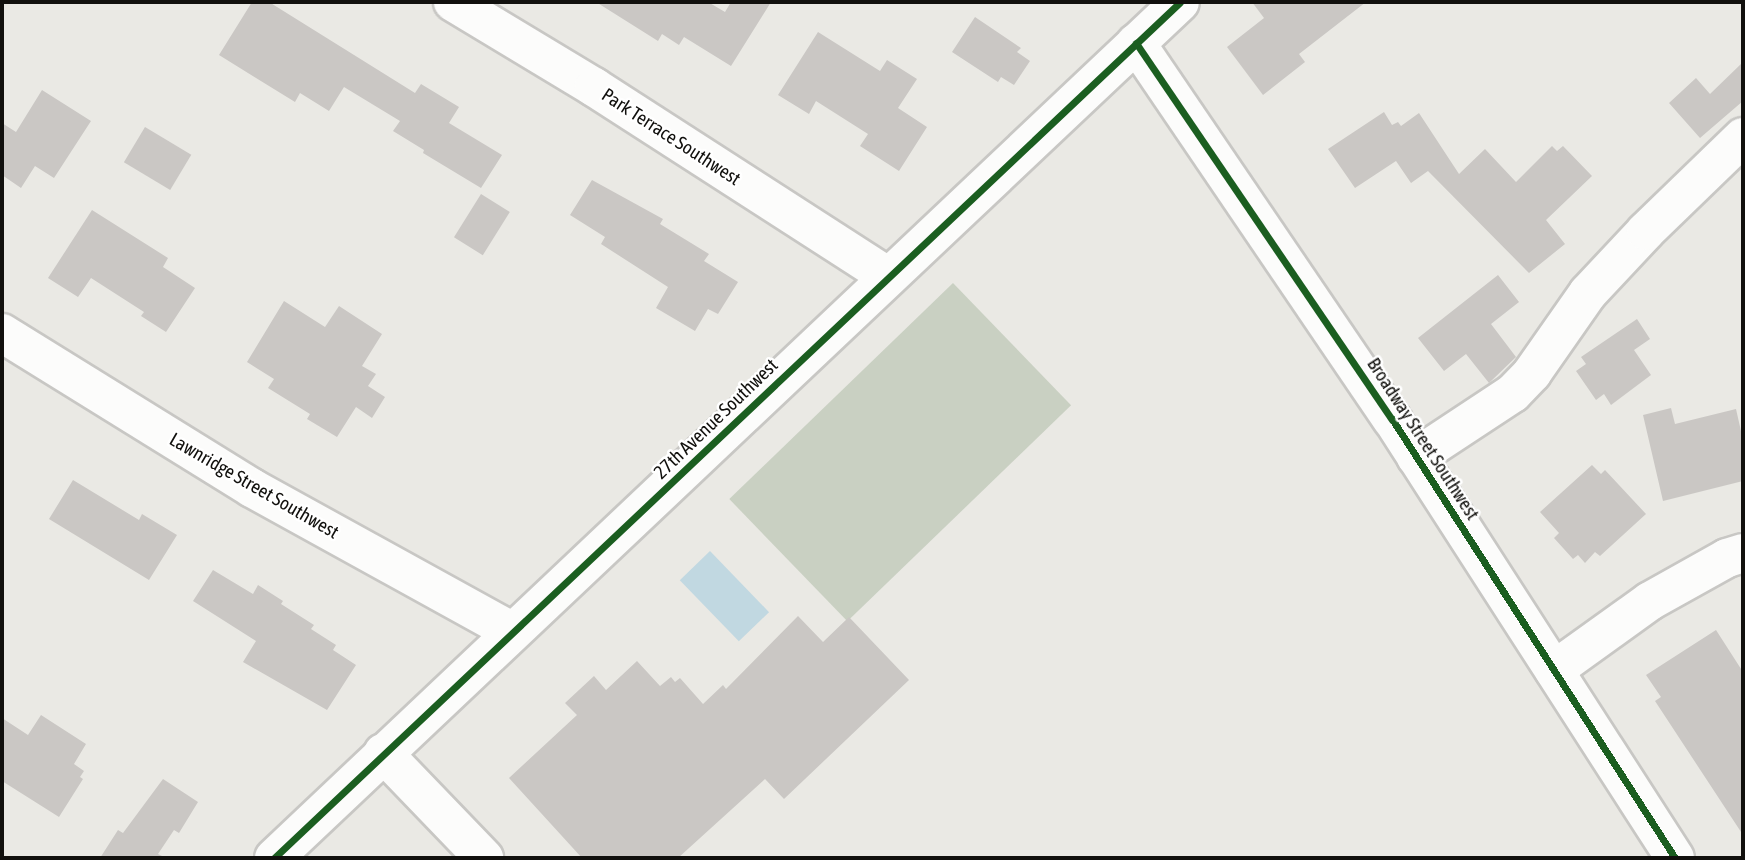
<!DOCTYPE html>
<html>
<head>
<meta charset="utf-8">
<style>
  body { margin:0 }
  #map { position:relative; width:1745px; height:860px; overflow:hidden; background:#eae9e4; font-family:"Asap Condensed",sans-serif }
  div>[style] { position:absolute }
  .green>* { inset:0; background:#c9d0c2; transform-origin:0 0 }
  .water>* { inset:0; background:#c1d8e1; transform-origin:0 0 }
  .building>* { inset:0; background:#cac7c4; transform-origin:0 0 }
  .roads { filter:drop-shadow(2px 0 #c8c7c4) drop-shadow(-2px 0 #c8c7c4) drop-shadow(0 2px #c8c7c4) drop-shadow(0 -2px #c8c7c4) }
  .minor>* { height:38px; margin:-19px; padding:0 19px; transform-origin:19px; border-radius:19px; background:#fcfcfb }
  .cycleway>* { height:7px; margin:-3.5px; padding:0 3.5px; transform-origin:3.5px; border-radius:3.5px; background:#1b5e20 }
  span { translate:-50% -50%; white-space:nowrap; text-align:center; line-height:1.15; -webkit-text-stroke:5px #fff; paint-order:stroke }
  .street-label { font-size:19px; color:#11100d }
  .frame { position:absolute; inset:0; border:4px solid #11100d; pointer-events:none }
</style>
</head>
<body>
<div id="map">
  <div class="green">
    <div style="left:953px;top:283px;width:170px;height:311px;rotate:46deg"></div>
  </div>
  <div class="water">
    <div style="left:710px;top:551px;width:85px;height:42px;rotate:46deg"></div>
  </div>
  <div class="building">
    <div style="clip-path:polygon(252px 2px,269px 2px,415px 93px,421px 84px,459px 107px,449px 123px,502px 155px,481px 188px,423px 153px,424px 150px,393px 131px,400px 121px,344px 87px,329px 111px,300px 93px,295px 102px,219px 55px)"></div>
    <div style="clip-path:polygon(596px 2px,708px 2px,725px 12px,731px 2px,771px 2px,731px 66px,684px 37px,679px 45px,662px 34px,658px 41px)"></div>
    <div style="clip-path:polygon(1252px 2px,1366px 2px,1299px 54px,1305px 62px,1263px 95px,1227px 47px,1264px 18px)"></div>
    <div style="clip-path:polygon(975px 17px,1021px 48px,1017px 52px,1030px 61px,1014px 85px,1001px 77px,998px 82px,952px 52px)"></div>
    <div style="clip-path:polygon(818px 32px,880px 71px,887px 60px,917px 79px,898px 108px,927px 127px,899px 171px,860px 146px,868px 134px,816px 101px,809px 114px,778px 95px)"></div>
    <div style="clip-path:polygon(1743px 62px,1743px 101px,1700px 138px,1669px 103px,1696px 78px,1710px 94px)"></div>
    <div style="clip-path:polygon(42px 90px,91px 121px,54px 178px,35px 166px,21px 188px,2px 175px,2px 123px,16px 132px)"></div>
    <div style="clip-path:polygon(1384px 112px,1392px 125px,1398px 122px,1401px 126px,1419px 113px,1459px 174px,1485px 149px,1516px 182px,1552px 146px,1557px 151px,1563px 146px,1592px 176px,1546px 220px,1565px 244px,1529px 273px,1428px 171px,1411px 183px,1396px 161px,1355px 188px,1328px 149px)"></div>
    <div style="left:145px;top:127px;width:54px;height:41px;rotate:31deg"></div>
    <div style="clip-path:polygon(592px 180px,663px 219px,660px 224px,709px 254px,704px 261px,738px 282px,718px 314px,708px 309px,695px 331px,656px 308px,668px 287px,601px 244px,605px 237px,570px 215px)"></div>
    <div style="left:481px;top:194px;width:34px;height:51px;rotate:32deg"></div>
    <div style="clip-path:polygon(92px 210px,168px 258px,163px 267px,195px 288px,166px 332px,141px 316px,144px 312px,91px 278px,78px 297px,48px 278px)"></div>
    <div style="clip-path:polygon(1498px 275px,1519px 302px,1491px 324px,1516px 357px,1489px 383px,1466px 354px,1444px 371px,1418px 338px)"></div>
    <div style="clip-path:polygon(284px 301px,325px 327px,339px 306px,382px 334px,362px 366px,376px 374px,368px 386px,385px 397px,372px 418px,356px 407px,337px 437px,307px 419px,310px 414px,268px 388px,274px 379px,247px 362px)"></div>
    <div style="clip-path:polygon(1637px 319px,1650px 339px,1634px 350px,1651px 375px,1611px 405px,1604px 394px,1596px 400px,1576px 371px,1586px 364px,1581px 357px)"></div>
    <div style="clip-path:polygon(1671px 408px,1675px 424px,1736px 409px,1743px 440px,1743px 481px,1663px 501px,1643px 415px)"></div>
    <div style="clip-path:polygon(1592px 465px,1601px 474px,1605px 470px,1646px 514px,1600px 556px,1595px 552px,1585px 563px,1578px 555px,1573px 559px,1554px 538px,1559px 533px,1540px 512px)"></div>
    <div style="clip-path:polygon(73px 480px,139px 520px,142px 514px,177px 535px,149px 580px,49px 519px)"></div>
    <div style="clip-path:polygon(213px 570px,253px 594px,258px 585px,283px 601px,281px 604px,314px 625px,311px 629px,336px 645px,333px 650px,356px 665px,327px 710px,243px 662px,256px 641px,193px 601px)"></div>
    <div style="clip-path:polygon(798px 616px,823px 642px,849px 617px,909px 680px,784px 799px,765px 779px,678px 858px,582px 858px,509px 778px,577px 715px,565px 703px,594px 676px,606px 690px,637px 661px,660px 686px,671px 677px,675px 682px,680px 678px,703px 704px,723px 685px,726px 689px)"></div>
    <div style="clip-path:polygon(1716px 630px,1743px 672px,1743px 835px,1655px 701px,1661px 697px,1646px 675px)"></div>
    <div style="clip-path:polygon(41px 715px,86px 744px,74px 764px,84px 771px,80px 777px,83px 779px,59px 817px,2px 781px,2px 718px,28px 735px)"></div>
    <div style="clip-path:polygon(163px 779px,198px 802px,179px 833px,174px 830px,158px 854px,166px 858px,100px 858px,118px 830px,123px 833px)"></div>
  </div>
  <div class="roads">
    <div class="minor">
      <div style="left:453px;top:2px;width:165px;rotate:31.1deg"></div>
      <div style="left:594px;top:87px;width:349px;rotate:32.8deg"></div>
      <div style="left:1136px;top:43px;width:455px;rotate:55.8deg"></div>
      <div style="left:1392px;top:419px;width:522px;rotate:57.19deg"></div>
      <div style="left:2px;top:333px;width:294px;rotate:31.8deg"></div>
      <div style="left:252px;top:488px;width:296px;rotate:28.9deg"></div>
      <div style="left:1416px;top:457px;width:116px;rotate:-33.4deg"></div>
      <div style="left:1513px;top:393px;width:28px;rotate:-46deg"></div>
      <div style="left:1532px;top:373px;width:98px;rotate:-55deg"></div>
      <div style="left:1588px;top:293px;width:85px;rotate:-46.9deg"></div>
      <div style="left:1646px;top:231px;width:135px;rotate:-44.1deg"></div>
      <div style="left:1554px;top:670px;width:118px;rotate:-35.7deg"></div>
      <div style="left:1650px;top:601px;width:88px;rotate:-29.2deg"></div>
      <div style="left:1727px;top:558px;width:17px;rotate:-17deg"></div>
      <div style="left:383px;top:753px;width:146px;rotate:46.1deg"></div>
      <div style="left:274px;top:858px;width:1246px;rotate:-43.37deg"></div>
    </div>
  </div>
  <div class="cycleway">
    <div style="left:1136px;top:43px;width:455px;rotate:55.8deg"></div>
    <div style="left:1392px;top:419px;width:522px;rotate:57.19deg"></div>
    <div style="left:274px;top:858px;width:1246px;rotate:-43.37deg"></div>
  </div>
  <div class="street-label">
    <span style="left:671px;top:137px;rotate:33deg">Park Terrace Southwest</span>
    <span style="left:716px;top:419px;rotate:-44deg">27th Avenue Southwest</span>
    <span style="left:1423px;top:439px;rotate:57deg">Broadway Street Southwest</span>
    <span style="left:254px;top:486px;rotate:30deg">Lawnridge Street Southwest</span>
  </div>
  <div class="frame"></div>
</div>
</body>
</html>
